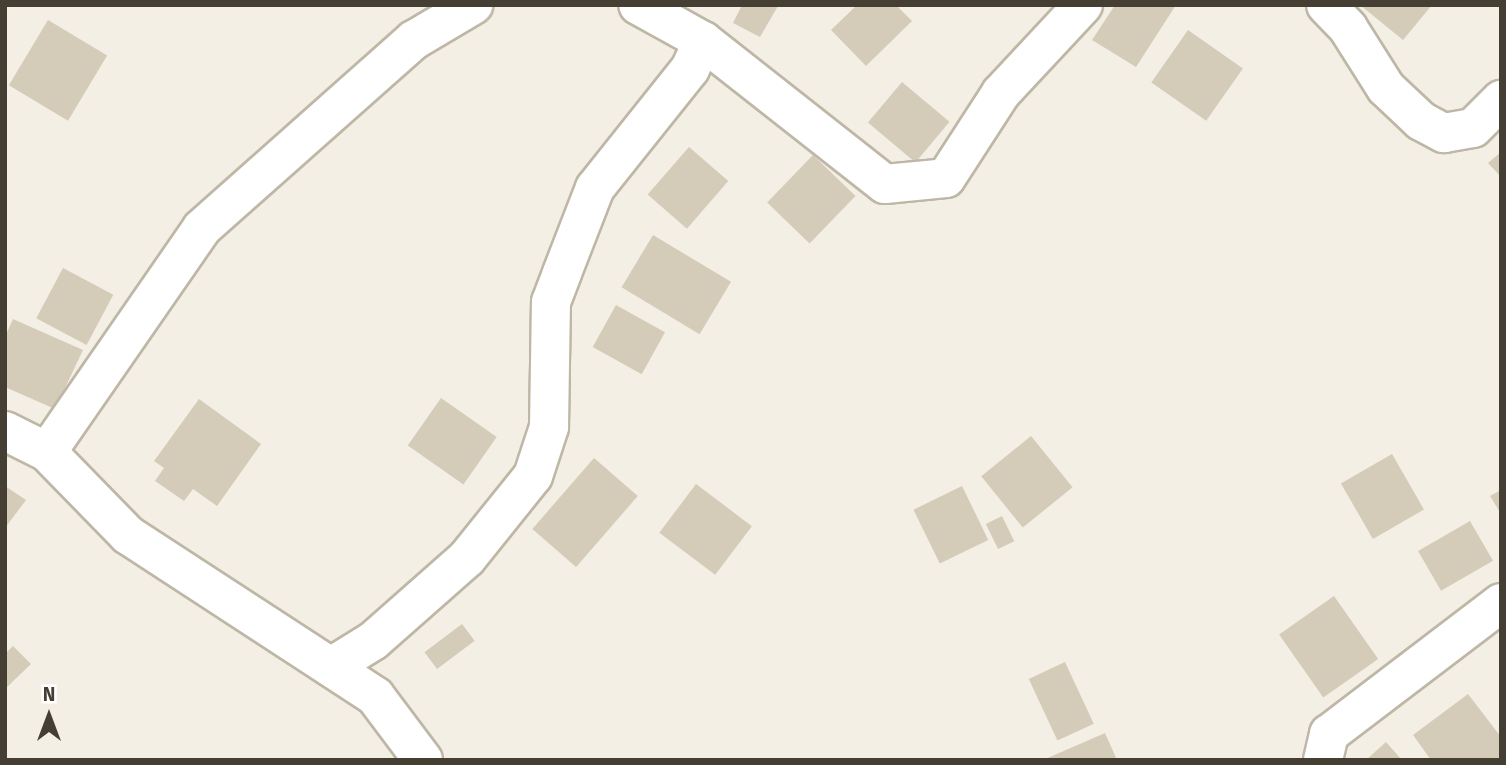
<!DOCTYPE html>
<html>
<head>
<meta charset="utf-8">
<style>
  body { margin:0 }
  #map { position:relative; width:1506px; height:765px; overflow:hidden; background:#f3efe4; font-family:"Fira Sans",sans-serif }
  div>[style] { position:absolute }
  .building>* { inset:0; background:#d5cbb9; transform-origin:0 0 }
  .roads { filter:drop-shadow(2px 0 #bfb7a6) drop-shadow(-2px 0 #bfb7a6) drop-shadow(0 2px #bfb7a6) drop-shadow(0 -2px #bfb7a6) }
  .street>* { height:38px; margin:-19px; padding:0 19px; transform-origin:19px; border-radius:19px; background:#fff }
  span { translate:-50% -50%; white-space:nowrap; text-align:center; line-height:1.15; -webkit-text-stroke:5px #fff; paint-order:stroke }
  .frame { position:absolute; inset:0; border:7px solid #453f33; pointer-events:none }
  .north { position:absolute; left:14px; top:681px; width:70px; height:70px; -webkit-text-stroke:5px #fff; paint-order:stroke; rotate:0deg; font-size:19px; font-weight:700; line-height:28px; text-align:center; color:#453f33 }
  .north::after { content:''; display:block; margin:auto; width:24px; height:32px; background:#453f33; clip-path:polygon(50% 0,100% 100%,50% 72%,0 100%) }
</style>
</head>
<body>
<div id="map">
  <div class="building">
    <div style="clip-path:polygon(742px 5px,778px 6px,760px 37px,733px 23px)"></div>
    <div style="clip-path:polygon(857px 5px,896px 5px,912px 21px,866px 66px,831px 30px)"></div>
    <div style="clip-path:polygon(1115px 5px,1176px 5px,1136px 67px,1092px 40px)"></div>
    <div style="clip-path:polygon(1360px 5px,1432px 5px,1403px 40px)"></div>
    <div style="left:48px;top:20px;width:69px;height:76px;rotate:31deg"></div>
    <div style="left:1188px;top:30px;width:67px;height:64px;rotate:35deg"></div>
    <div style="left:902px;top:82px;width:62px;height:53px;rotate:40deg"></div>
    <div style="left:689px;top:147px;width:52px;height:63px;rotate:41deg"></div>
    <div style="clip-path:polygon(1501px 152px,1501px 177px,1488px 163px)"></div>
    <div style="left:813px;top:155px;width:59px;height:66px;rotate:44deg"></div>
    <div style="left:653px;top:235px;width:91px;height:61px;rotate:31deg"></div>
    <div style="left:63px;top:268px;width:57px;height:57px;rotate:28deg"></div>
    <div style="left:616px;top:305px;width:56px;height:48px;rotate:29deg"></div>
    <div style="clip-path:polygon(13px 319px,83px 350px,55px 409px,5px 387px,5px 337px)"></div>
    <div style="left:441px;top:398px;width:68px;height:58px;rotate:35deg"></div>
    <div style="clip-path:polygon(199px 399px,261px 444px,217px 506px,193px 489px,184px 501px,155px 481px,164px 468px,154px 461px)"></div>
    <div style="left:1031px;top:436px;width:66px;height:64px;rotate:51deg"></div>
    <div style="left:1392px;top:454px;width:64px;height:59px;rotate:60deg"></div>
    <div style="left:594px;top:458px;width:58px;height:94px;rotate:41deg"></div>
    <div style="left:696px;top:484px;width:70px;height:61px;rotate:37deg"></div>
    <div style="clip-path:polygon(5px 486px,26px 500px,5px 528px)"></div>
    <div style="left:962px;top:486px;width:60px;height:54px;rotate:64deg"></div>
    <div style="clip-path:polygon(1501px 490px,1501px 514px,1490px 496px)"></div>
    <div style="left:1002px;top:516px;width:28px;height:18px;rotate:64deg"></div>
    <div style="left:1470px;top:521px;width:46px;height:60px;rotate:60deg"></div>
    <div style="left:1334px;top:596px;width:77px;height:67px;rotate:55deg"></div>
    <div style="left:462px;top:624px;width:21px;height:47px;rotate:53deg"></div>
    <div style="clip-path:polygon(13px 646px,31px 664px,5px 689px,5px 654px)"></div>
    <div style="left:1065px;top:662px;width:68px;height:40px;rotate:65deg"></div>
    <div style="clip-path:polygon(1468px 694px,1501px 737px,1501px 760px,1431px 760px,1413px 735px)"></div>
    <div style="clip-path:polygon(1105px 733px,1117px 760px,1043px 760px)"></div>
    <div style="clip-path:polygon(1386px 742px,1402px 760px,1366px 760px)"></div>
  </div>
  <div class="roads">
    <div class="street">
      <div style="left:1326px;top:5px;width:32px;rotate:46deg"></div>
      <div style="left:1348px;top:28px;width:71px;rotate:57.7deg"></div>
      <div style="left:1386px;top:88px;width:48px;rotate:43.3deg"></div>
      <div style="left:1421px;top:121px;width:26px;rotate:28deg"></div>
      <div style="left:1444px;top:133px;width:29px;rotate:-10deg"></div>
      <div style="left:1473px;top:128px;width:40px;rotate:-45deg"></div>
      <div style="left:703px;top:41px;width:231px;rotate:38.2deg"></div>
      <div style="left:885px;top:184px;width:61px;rotate:-5.6deg"></div>
      <div style="left:946px;top:178px;width:101px;rotate:-57.1deg"></div>
      <div style="left:1001px;top:93px;width:120px;rotate:-47deg"></div>
      <div style="left:5px;top:431px;width:47px;rotate:26.6deg"></div>
      <div style="left:47px;top:452px;width:116px;rotate:45.7deg"></div>
      <div style="left:128px;top:535px;width:295px;rotate:33.1deg"></div>
      <div style="left:375px;top:696px;width:80px;rotate:53.1deg"></div>
      <div style="left:47px;top:452px;width:272px;rotate:-55.3deg"></div>
      <div style="left:202px;top:228px;width:283px;rotate:-41.6deg"></div>
      <div style="left:414px;top:40px;width:69px;rotate:-30.7deg"></div>
      <div style="left:331px;top:667px;width:49px;rotate:-31.8deg"></div>
      <div style="left:373px;top:641px;width:125px;rotate:-41.4deg"></div>
      <div style="left:467px;top:558px;width:105px;rotate:-51.2deg"></div>
      <div style="left:533px;top:476px;width:52px;rotate:-71.9deg"></div>
      <div style="left:549px;top:427px;width:125px;rotate:-89.1deg"></div>
      <div style="left:551px;top:302px;width:31px;rotate:-69deg"></div>
      <div style="left:562px;top:273px;width:91px;rotate:-68.8deg"></div>
      <div style="left:595px;top:188px;width:152px;rotate:-51.4deg"></div>
      <div style="left:690px;top:69px;width:31px;rotate:-65deg"></div>
      <div style="left:703px;top:41px;width:74px;rotate:-151deg"></div>
      <div style="left:1323px;top:760px;width:27px;rotate:-77deg"></div>
      <div style="left:1329px;top:734px;width:216px;rotate:-37.3deg"></div>
    </div>
  </div>
  <div class="frame"></div>
  <div class="north">N</div>
</div>
</body>
</html>
